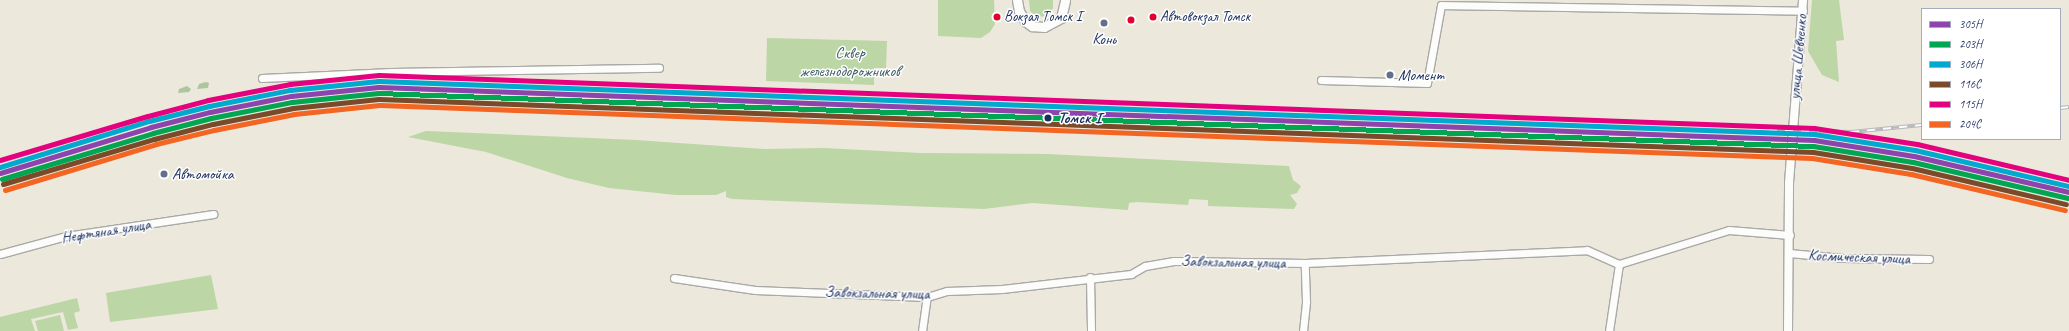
<!DOCTYPE html>
<html>
<head>
<meta charset="utf-8">
<style>
  body { margin:0 }
  #map { position:relative; width:2069px; height:331px; overflow:hidden; background:#ece8dc; font-family:Caveat,sans-serif }
  div>[style] { position:absolute }
  .green>* { inset:0; background:#bcd6a6 }
  .forest>* { inset:0; background:#acc79d }
  .roads { filter:drop-shadow(1px 0 #a9a9a8) drop-shadow(-1px 0 #a9a9a8) drop-shadow(0 1px #a9a9a8) drop-shadow(0 -1px #a9a9a8) }
  .minor>* { height:7px; margin:-3.5px; padding:0 3.5px; transform-origin:3.5px; border-radius:3.5px; background:#fcfcfa }
  .tertiary>* { height:8px; margin:-4px; padding:0 4px; transform-origin:4px; border-radius:4px; background:#fcfcfa }
  .secondary>* { height:9px; margin:-4.5px; padding:0 4.5px; transform-origin:4.5px; border-radius:4.5px; background:#fcfcfa }
  .rail>* { height:4px; margin-top:-2px; transform-origin:0; background:repeating-linear-gradient(90deg,#fff 0 8px,#b6b8bc 0 16px); box-sizing:border-box; border-block:1px solid #b6b8bc }
  .rail-1>* { height:5px; margin:-2.5px; padding:0 2.5px; transform-origin:2.5px; border-radius:2.5px; background:#8e44ad }
  .rail-2>* { height:5px; margin:-2.5px; padding:0 2.5px; transform-origin:2.5px; border-radius:2.5px; background:#00a651 }
  .rail-3>* { height:5px; margin:-2.5px; padding:0 2.5px; transform-origin:2.5px; border-radius:2.5px; background:#00a9ce }
  .rail-4>* { height:5px; margin:-2.5px; padding:0 2.5px; transform-origin:2.5px; border-radius:2.5px; background:#7a4b2a }
  .rail-5>* { height:5px; margin:-2.5px; padding:0 2.5px; transform-origin:2.5px; border-radius:2.5px; background:#e5007d }
  .rail-6>* { height:5px; margin:-2.5px; padding:0 2.5px; transform-origin:2.5px; border-radius:2.5px; background:#f26522 }
  .dots>* { width:11px; height:11px; translate:-50% -50%; box-sizing:border-box; border:2px solid #fff; border-radius:50% }
  span { translate:-50% -50%; white-space:nowrap; text-align:center; line-height:1.15; -webkit-text-stroke:3px #fff; paint-order:stroke }
  .bus-label { font-size:15px; color:#1b2f5e }
  .left { translate:0 -50%; text-align:left }
  .poi-label { font-size:16px; color:#1b2f5e }
  .park-label { font-size:16px; color:#3f5d66 }
  .street-label { font-size:16px; color:#1b2f5e }
  .stop-label { font-size:16px; color:#1b2f5e; font-weight:700 }
  .legend { position:absolute; left:1921px; top:8px; width:140px; height:132px; box-sizing:border-box; background:#fff; border:1px solid #a4acbf; margin:0; padding:5px 7px; list-style:none; font-size:12px; color:#1b2f5e }
  .legend li { display:flex; align-items:center; gap:8px; height:20px }
  .legend b { width:20px; border:1px solid #a4acbf }
</style>
</head>
<body>
<div id="map">
  <div class="green">
    <div style="clip-path:polygon(938px 0,994px 0,995px 24px,990px 32px,981px 38px,938px 36px)"></div>
    <div style="clip-path:polygon(1029px 0,1053px 0,1053px 8px,1047px 16px,1037px 17px,1030px 11px)"></div>
    <div style="clip-path:polygon(1812px 0,1839px 0,1844px 40px,1836px 41px,1839px 82px,1822px 75px,1808px 51px)"></div>
    <div style="clip-path:polygon(767px 38px,887px 41px,886px 68px,874px 68px,874px 85px,766px 81px)"></div>
    <div style="clip-path:polygon(426px 131px,636px 140px,764px 149px,824px 148px,920px 153px,1048px 154px,1289px 166px,1293px 180px,1301px 186px,1297px 193px,1290px 195px,1297px 204px,1294px 209px,1208px 206px,1208px 200px,1189px 199px,1188px 205px,1137px 202px,1129px 203px,1128px 210px,1032px 203px,984px 209px,732px 199px,726px 197px,726px 191px,716px 195px,676px 195px,609px 188px,567px 178px,486px 152px,408px 137px)"></div>
    <div style="clip-path:polygon(211px 275px,218px 309px,110px 322px,106px 293px)"></div>
    <div style="clip-path:polygon(77px 298px,80px 311px,74px 313px,78px 328px,68px 330px,63px 312px,31px 319px,35px 331px,0 331px,0 317px)"></div>
    <div style="clip-path:polygon(60px 315px,64px 331px,38px 331px,35px 321px)"></div>
  </div>
  <div class="forest">
    <div style="clip-path:polygon(206px 82px,209px 83px,208px 88px,197px 89px,199px 84px)"></div>
    <div style="clip-path:polygon(187px 86px,191px 89px,189px 92px,178px 93px,179px 89px)"></div>
  </div>
  <div class="roads">
    <div class="minor">
      <div style="left:262px;top:78px;width:129px;rotate:-2.7deg"></div>
      <div style="left:391px;top:72px;width:268px;rotate:-0.9deg"></div>
      <div style="left:1321px;top:80px;width:106px;rotate:1.6deg"></div>
      <div style="left:1427px;top:83px;width:79px;rotate:-79.8deg"></div>
      <div style="left:1441px;top:5px;width:362px;rotate:0.9deg"></div>
      <div style="left:1789px;top:253px;width:54px;rotate:5.3deg"></div>
      <div style="left:1843px;top:258px;width:86px;rotate:0.7deg"></div>
      <div style="left:0;top:254px;width:68px;rotate:-15.3deg"></div>
      <div style="left:66px;top:236px;width:149px;rotate:-8.5deg"></div>
      <div style="left:1090px;top:277px;width:54px;rotate:88.9deg"></div>
      <div style="left:674px;top:278px;width:82px;rotate:8.4deg"></div>
      <div style="left:755px;top:290px;width:172px;rotate:2.3deg"></div>
      <div style="left:927px;top:297px;width:21px;rotate:-17deg"></div>
      <div style="left:947px;top:291px;width:55px;rotate:-2.1deg"></div>
      <div style="left:1002px;top:289px;width:130px;rotate:-6.6deg"></div>
      <div style="left:1131px;top:274px;width:16px;rotate:-30deg"></div>
      <div style="left:1145px;top:266px;width:29px;rotate:-10deg"></div>
      <div style="left:1174px;top:261px;width:131px;rotate:0.9deg"></div>
      <div style="left:1305px;top:263px;width:282px;rotate:-2.6deg"></div>
      <div style="left:1587px;top:250px;width:35px;rotate:24deg"></div>
      <div style="left:1619px;top:264px;width:115px;rotate:-17.2deg"></div>
      <div style="left:1729px;top:230px;width:61px;rotate:4.7deg"></div>
      <div style="left:922px;top:331px;width:34px;rotate:-82deg"></div>
      <div style="left:1303px;top:331px;width:30px;rotate:-84deg"></div>
      <div style="left:1306px;top:301px;width:38px;rotate:-92deg"></div>
      <div style="left:1609px;top:331px;width:68px;rotate:-81.5deg"></div>
    </div>
    <div class="tertiary">
      <div style="left:1788px;top:331px;width:148px;rotate:-89.6deg"></div>
      <div style="left:1789px;top:183px;width:184px;rotate:-85.6deg"></div>
    </div>
    <div class="secondary">
      <div style="left:1017px;top:0;width:11px;rotate:80deg"></div>
      <div style="left:1019px;top:11px;width:12px;rotate:59deg"></div>
      <div style="left:1025px;top:21px;width:9px;rotate:36deg"></div>
      <div style="left:1032px;top:26px;width:12px;rotate:5deg"></div>
      <div style="left:1044px;top:27px;width:19px;rotate:-28deg"></div>
      <div style="left:1061px;top:18px;width:18px;rotate:-77deg"></div>
    </div>
  </div>
  <div class="rail">
    <div style="left:2060px;top:108px;width:9px;rotate:-6deg"></div>
    <div style="left:1769px;top:130px;width:82px;rotate:1.4deg"></div>
    <div style="left:1851px;top:132px;width:71px;rotate:-5.6deg"></div>
  </div>
  <div class="rail-1">
    <div style="left:0;top:173px;width:158px;rotate:-16.9deg"></div>
    <div style="left:151px;top:127px;width:61px;rotate:-14.3deg"></div>
    <div style="left:210px;top:112px;width:83px;rotate:-11.2deg"></div>
    <div style="left:291px;top:96px;width:88px;rotate:-5.8deg"></div>
    <div style="left:379px;top:87px;width:1436px;rotate:2.12deg"></div>
    <div style="left:1814px;top:140px;width:101px;rotate:9.1deg"></div>
    <div style="left:1914px;top:156px;width:159px;rotate:13.1deg"></div>
  </div>
  <div class="rail-2">
    <div style="left:2px;top:179px;width:158px;rotate:-16.9deg"></div>
    <div style="left:153px;top:133px;width:60px;rotate:-14.5deg"></div>
    <div style="left:211px;top:118px;width:83px;rotate:-11.2deg"></div>
    <div style="left:292px;top:102px;width:87px;rotate:-5.9deg"></div>
    <div style="left:379px;top:93px;width:1435px;rotate:2.12deg"></div>
    <div style="left:1813px;top:146px;width:101px;rotate:9.1deg"></div>
    <div style="left:1913px;top:162px;width:159px;rotate:13.1deg"></div>
  </div>
  <div class="rail-3">
    <div style="left:0;top:167px;width:156px;rotate:-17.2deg"></div>
    <div style="left:149px;top:121px;width:62px;rotate:-14deg"></div>
    <div style="left:209px;top:106px;width:83px;rotate:-11.2deg"></div>
    <div style="left:290px;top:90px;width:89px;rotate:-5.8deg"></div>
    <div style="left:379px;top:81px;width:1436px;rotate:2.12deg"></div>
    <div style="left:1814px;top:134px;width:102px;rotate:9deg"></div>
    <div style="left:1915px;top:150px;width:158px;rotate:13.2deg"></div>
  </div>
  <div class="rail-4">
    <div style="left:3px;top:184px;width:158px;rotate:-16.6deg"></div>
    <div style="left:154px;top:139px;width:61px;rotate:-14.3deg"></div>
    <div style="left:213px;top:124px;width:82px;rotate:-11.3deg"></div>
    <div style="left:293px;top:108px;width:86px;rotate:-6deg"></div>
    <div style="left:379px;top:99px;width:1435px;rotate:2.12deg"></div>
    <div style="left:1813px;top:152px;width:100px;rotate:9.2deg"></div>
    <div style="left:1912px;top:168px;width:158px;rotate:13.2deg"></div>
  </div>
  <div class="rail-5">
    <div style="left:0;top:160px;width:154px;rotate:-16.6deg"></div>
    <div style="left:148px;top:116px;width:62px;rotate:-14.9deg"></div>
    <div style="left:208px;top:100px;width:84px;rotate:-11deg"></div>
    <div style="left:290px;top:84px;width:89px;rotate:-5.8deg"></div>
    <div style="left:379px;top:75px;width:1436px;rotate:2.12deg"></div>
    <div style="left:1814px;top:128px;width:104px;rotate:8.8deg"></div>
    <div style="left:1917px;top:144px;width:156px;rotate:13.3deg"></div>
  </div>
  <div class="rail-6">
    <div style="left:5px;top:190px;width:158px;rotate:-16.9deg"></div>
    <div style="left:156px;top:144px;width:60px;rotate:-13.6deg"></div>
    <div style="left:214px;top:130px;width:82px;rotate:-11.3deg"></div>
    <div style="left:294px;top:114px;width:86px;rotate:-6deg"></div>
    <div style="left:380px;top:105px;width:1433px;rotate:2.12deg"></div>
    <div style="left:1812px;top:158px;width:100px;rotate:9.2deg"></div>
    <div style="left:1911px;top:174px;width:158px;rotate:13.2deg"></div>
  </div>
  <div class="dots">
    <div style="left:997px;top:17px;background:#e4002b"></div>
    <div style="left:1153px;top:17px;background:#e4002b"></div>
    <div style="left:1131px;top:20px;background:#e4002b"></div>
    <div style="left:1104px;top:23px;background:#64708a"></div>
    <div style="left:1390px;top:75px;background:#64708a"></div>
    <div style="left:1048px;top:118px;background:#1b2f5e"></div>
    <div style="left:164px;top:174px;background:#64708a"></div>
  </div>
  <div class="bus-label">
    <span class="left" style="left:1004px;top:17px">Вокзал Томск I</span>
    <span class="left" style="left:1160px;top:17px">Автовокзал Томск</span>
  </div>
  <div class="poi-label">
    <span style="left:1104px;top:39px">Конь</span>
    <span class="left" style="left:1398px;top:75px">Момент</span>
    <span class="left" style="left:172px;top:174px">Автомойка</span>
  </div>
  <div class="park-label">
    <span style="left:850px;top:62px">Сквер<br>железнодорожников</span>
  </div>
  <div class="street-label">
    <span style="left:1798px;top:57px;rotate:-85deg">улица Шевченко</span>
    <span style="left:106px;top:231px;rotate:-9deg">Нефтяная улица</span>
    <span style="left:1859px;top:257px;rotate:2deg">Космическая улица</span>
    <span style="left:1233px;top:262px;rotate:1deg">Завокзальная улица</span>
    <span style="left:877px;top:293px;rotate:1deg">Завокзальная улица</span>
  </div>
  <div class="stop-label">
    <span class="left" style="left:1058px;top:118px">Томск I</span>
  </div>
  <ul class="legend">
  <li><b style="height:5px;background:#8e44ad"></b>305Н</li>
  <li><b style="height:5px;background:#00a651"></b>203Н</li>
  <li><b style="height:5px;background:#00a9ce"></b>306Н</li>
  <li><b style="height:5px;background:#7a4b2a"></b>116С</li>
  <li><b style="height:5px;background:#e5007d"></b>115Н</li>
  <li><b style="height:5px;background:#f26522"></b>204С</li>
  </ul>
</div>
</body>
</html>
